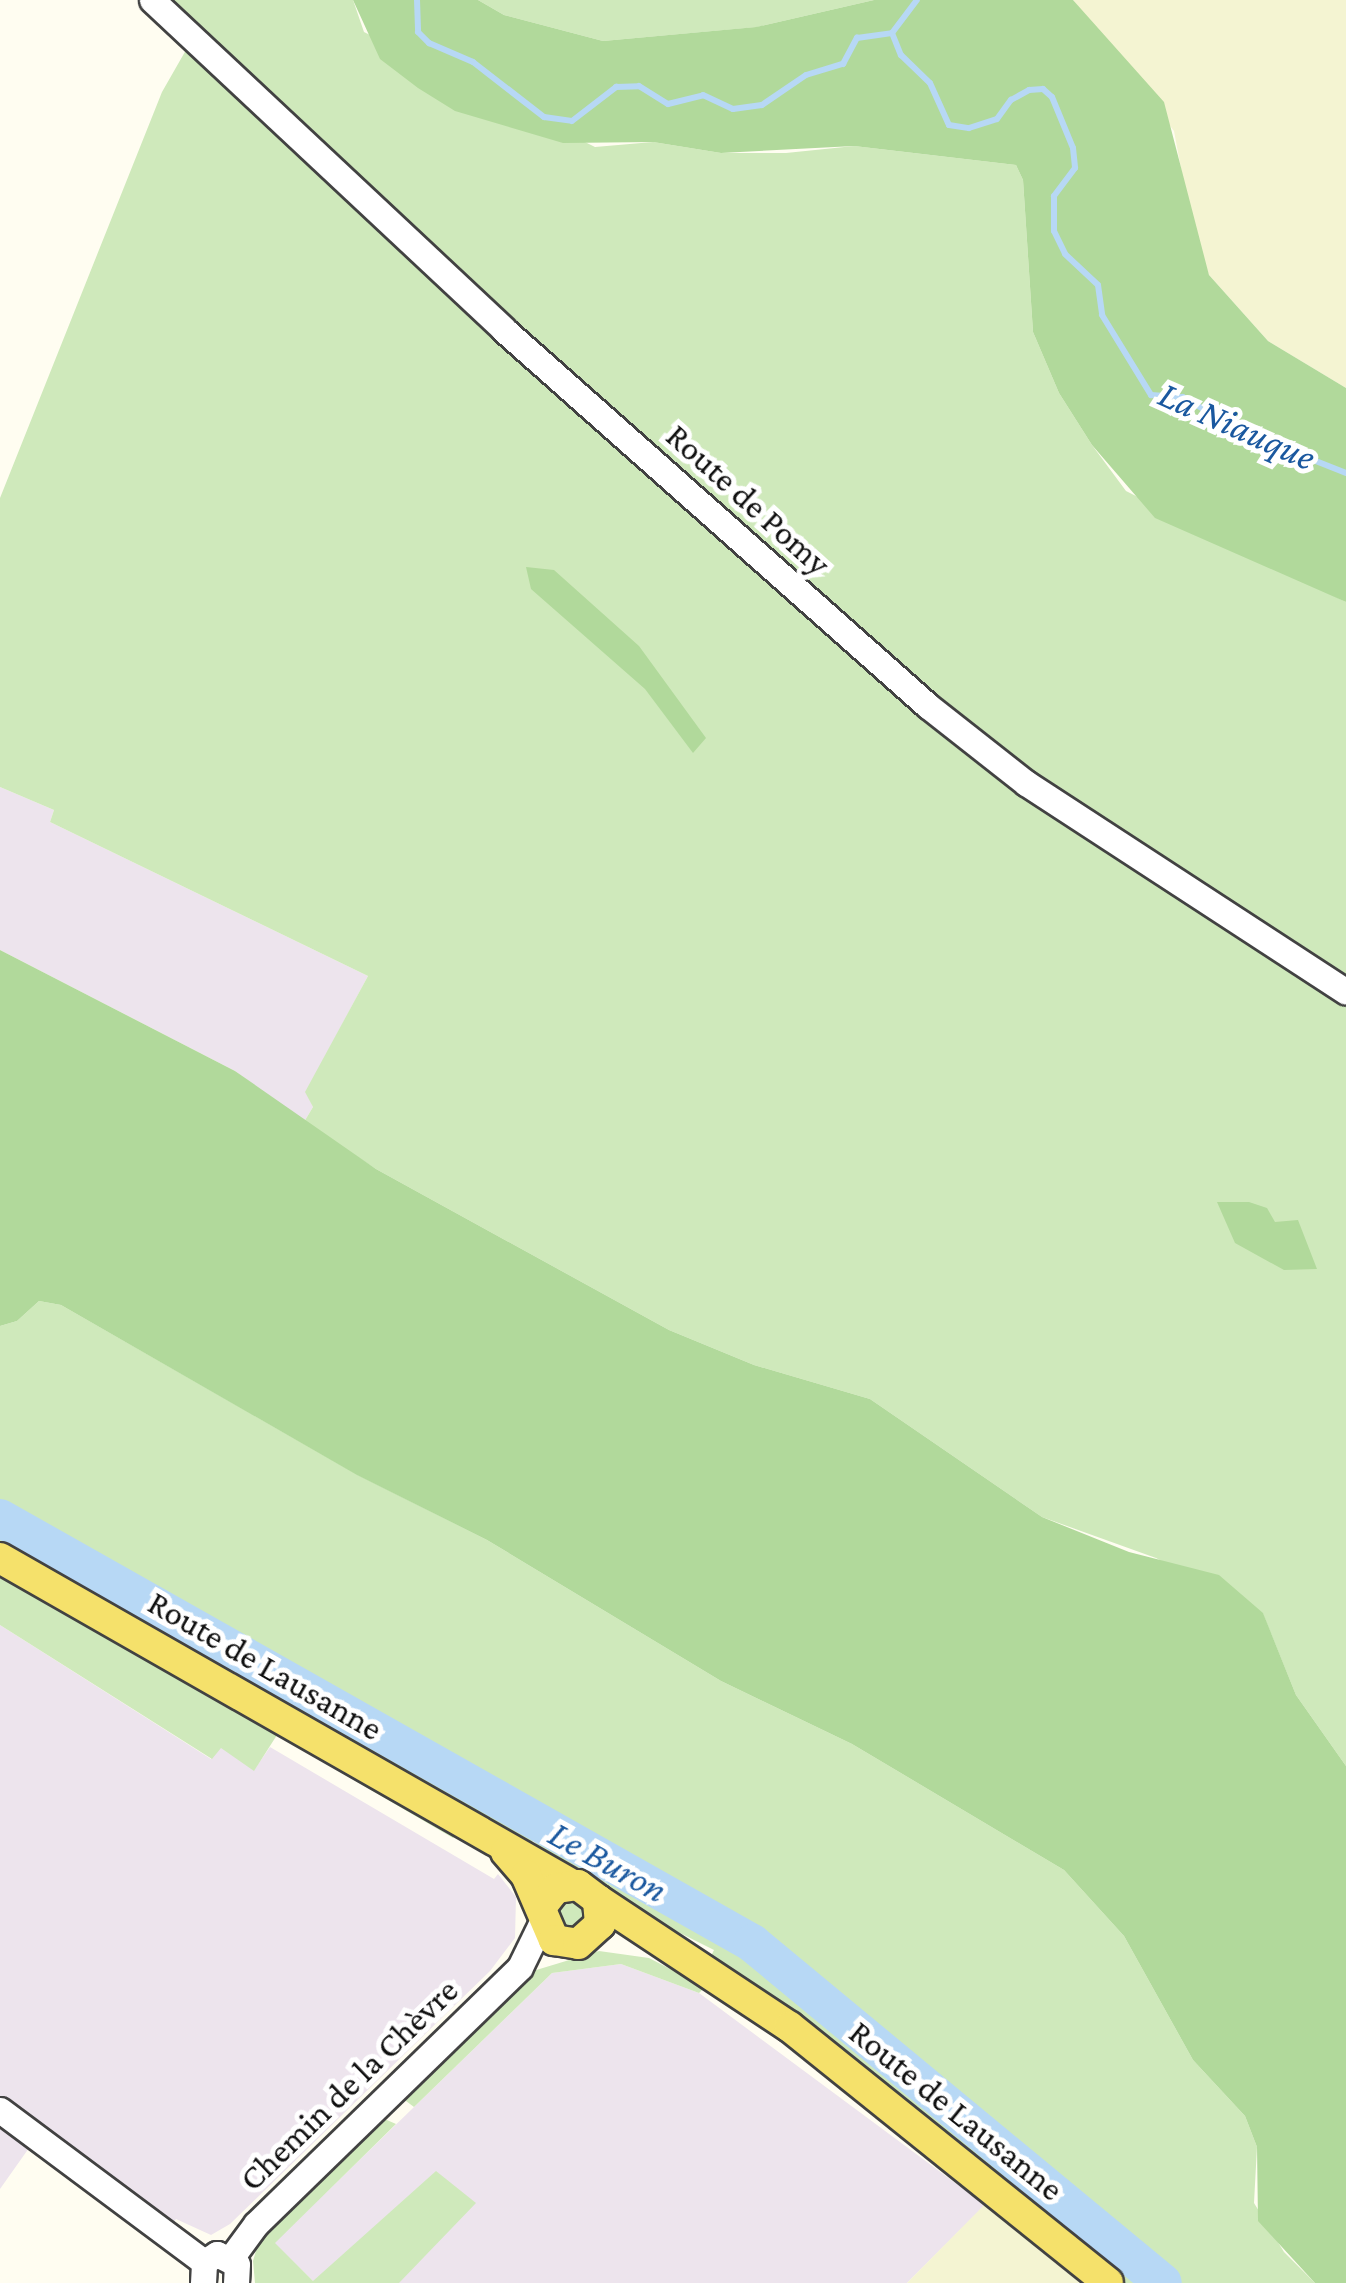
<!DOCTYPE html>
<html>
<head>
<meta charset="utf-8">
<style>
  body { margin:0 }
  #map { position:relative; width:1346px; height:2283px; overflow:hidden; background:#fffdf1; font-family:"Crimson Pro",serif }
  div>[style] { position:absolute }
  .industrial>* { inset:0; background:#ede4ed }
  .farmland>* { inset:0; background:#f4f4d2 }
  .green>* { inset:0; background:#cfe9bb }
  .round { border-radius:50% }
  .forest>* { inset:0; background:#b1d99b }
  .stream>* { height:6px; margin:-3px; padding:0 3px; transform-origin:3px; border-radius:3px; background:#b7d8f5 }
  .river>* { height:38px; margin:-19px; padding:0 19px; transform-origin:19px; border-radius:19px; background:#b7d8f5 }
  .roads { filter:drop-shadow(2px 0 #424242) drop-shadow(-2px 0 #424242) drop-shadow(0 2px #424242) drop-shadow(0 -2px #424242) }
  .minor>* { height:25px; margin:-12.5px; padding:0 12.5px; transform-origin:12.5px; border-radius:12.5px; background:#fff }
  .major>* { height:30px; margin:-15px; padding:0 15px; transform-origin:15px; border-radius:15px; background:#f5e16b }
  span { translate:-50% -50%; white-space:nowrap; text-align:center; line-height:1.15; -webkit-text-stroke:10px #fff; paint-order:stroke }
  .street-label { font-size:35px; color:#0f0f0f }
  .water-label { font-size:38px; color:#1a589f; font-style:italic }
</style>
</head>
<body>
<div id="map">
  <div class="industrial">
    <div style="clip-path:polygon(0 787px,54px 810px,50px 822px,368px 976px,306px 1092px,313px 1107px,304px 1122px,235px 1071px,0 950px)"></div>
    <div style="clip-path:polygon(0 1625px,211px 1759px,221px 1747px,254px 1770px,270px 1747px,494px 1879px,498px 1874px,516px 1897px,515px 1938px,490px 1971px,230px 2224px,211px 2235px,176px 2219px,159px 2242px,29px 2148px,0 2189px)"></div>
    <div style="clip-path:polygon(621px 1964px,699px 1993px,985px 2205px,907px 2283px,315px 2283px,274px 2243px,552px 1973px)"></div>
  </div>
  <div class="farmland">
    <div style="clip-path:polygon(1073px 0,1346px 0,1346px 388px,1268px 341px,1209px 275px,1192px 228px,1174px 131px)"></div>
    <div style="clip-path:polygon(998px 2191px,1108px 2283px,907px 2283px)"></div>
  </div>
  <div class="green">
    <div style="clip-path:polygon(152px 0,353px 0,364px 32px,595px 147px,653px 142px,721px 153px,786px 153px,854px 146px,1016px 165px,1023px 180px,1033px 332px,1059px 393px,1092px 445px,1126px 491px,1346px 602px,1346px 1766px,1296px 1695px,1263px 1614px,1156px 1558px,1042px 1517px,870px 1399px,754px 1365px,669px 1330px,376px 1169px,304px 1122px,313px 1107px,305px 1092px,368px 976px,50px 822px,54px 810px,0 787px,0 498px,162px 92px,190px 43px)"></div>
    <div style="clip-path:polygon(478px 0,874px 0,757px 27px,603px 41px,504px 15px)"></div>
    <div style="clip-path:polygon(39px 1301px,61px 1305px,358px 1475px,487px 1540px,721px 1681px,852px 1744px,1064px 1870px,1124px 1936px,1193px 2060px,1245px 2116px,1257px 2147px,1254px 2203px,1284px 2252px,1315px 2283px,1108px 2283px,1005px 2182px,833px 2041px,711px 1956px,714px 1950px,636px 1911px,594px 1874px,550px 1857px,533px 1841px,529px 1846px,0 1545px,0 1326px,17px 1321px)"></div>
    <div style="clip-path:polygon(0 1571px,456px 1833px,453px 1838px,277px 1735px,254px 1771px,221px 1748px,212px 1759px,0 1625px)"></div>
    <div class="round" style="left:559px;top:1902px;width:24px;height:24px"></div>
    <div style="clip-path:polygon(599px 1951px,649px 1958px,705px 1987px,699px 1993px,621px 1964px,552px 1973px,414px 2107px,406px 2101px,406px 2093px,533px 1971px)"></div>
    <div style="clip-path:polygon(380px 2117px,396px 2124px,275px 2243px,313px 2281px,436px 2171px,476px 2203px,399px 2283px,255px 2283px,253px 2261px,260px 2237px)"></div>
  </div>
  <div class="forest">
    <div style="clip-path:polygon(353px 0,478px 0,504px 15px,603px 41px,756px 27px,874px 0,1073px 0,1164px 102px,1209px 275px,1268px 341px,1346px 388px,1346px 602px,1155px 518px,1092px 445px,1059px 393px,1033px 332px,1023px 180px,1016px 165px,854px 146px,721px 153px,653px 142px,563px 143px,455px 111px,418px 88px,380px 59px)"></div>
    <div style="clip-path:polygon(526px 567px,554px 570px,639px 646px,706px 738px,693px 753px,645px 689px,531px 589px)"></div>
    <div style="clip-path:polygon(0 950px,235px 1071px,376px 1169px,669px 1330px,754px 1365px,870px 1399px,1042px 1517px,1129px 1552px,1219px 1575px,1263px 1613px,1296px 1695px,1346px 1766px,1346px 2283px,1315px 2283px,1258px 2221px,1257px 2147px,1245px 2116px,1193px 2060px,1124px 1936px,1064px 1870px,852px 1744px,721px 1681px,487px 1540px,357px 1475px,61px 1305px,39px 1301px,17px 1321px,0 1326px)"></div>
    <div style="clip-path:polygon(1217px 1202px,1249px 1202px,1267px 1208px,1275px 1222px,1298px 1220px,1317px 1269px,1284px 1270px,1235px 1243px)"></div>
  </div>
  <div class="stream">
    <div style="left:417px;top:0;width:32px;rotate:88deg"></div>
    <div style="left:418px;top:32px;width:16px;rotate:45deg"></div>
    <div style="left:429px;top:43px;width:48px;rotate:23.4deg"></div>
    <div style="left:473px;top:62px;width:90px;rotate:37.8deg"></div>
    <div style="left:544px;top:117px;width:28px;rotate:8deg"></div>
    <div style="left:572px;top:121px;width:56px;rotate:-37.7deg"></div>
    <div style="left:616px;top:87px;width:23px;rotate:-2deg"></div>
    <div style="left:639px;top:86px;width:34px;rotate:32deg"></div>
    <div style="left:668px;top:104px;width:36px;rotate:-14deg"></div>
    <div style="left:703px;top:95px;width:33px;rotate:25deg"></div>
    <div style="left:733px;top:109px;width:29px;rotate:-8deg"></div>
    <div style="left:762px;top:105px;width:53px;rotate:-34.3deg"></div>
    <div style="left:806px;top:75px;width:39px;rotate:-17deg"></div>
    <div style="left:843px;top:64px;width:30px;rotate:-62deg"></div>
    <div style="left:857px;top:38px;width:35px;rotate:-8deg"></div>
    <div style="left:892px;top:33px;width:41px;rotate:-52.9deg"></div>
    <div style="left:892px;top:33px;width:24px;rotate:68deg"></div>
    <div style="left:901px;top:55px;width:40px;rotate:44deg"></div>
    <div style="left:930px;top:83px;width:46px;rotate:65.7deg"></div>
    <div style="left:949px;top:125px;width:20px;rotate:9deg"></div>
    <div style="left:969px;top:128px;width:29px;rotate:-18deg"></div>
    <div style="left:997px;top:119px;width:24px;rotate:-54deg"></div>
    <div style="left:1011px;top:100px;width:21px;rotate:-29deg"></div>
    <div style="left:1029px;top:90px;width:14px;rotate:-4deg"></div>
    <div style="left:1043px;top:89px;width:12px;rotate:42deg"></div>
    <div style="left:1052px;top:97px;width:55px;rotate:67.6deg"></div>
    <div style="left:1073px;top:148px;width:20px;rotate:84deg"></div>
    <div style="left:1075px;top:168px;width:35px;rotate:127deg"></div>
    <div style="left:1054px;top:196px;width:35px;rotate:90deg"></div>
    <div style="left:1054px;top:231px;width:25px;rotate:64deg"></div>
    <div style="left:1065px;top:254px;width:45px;rotate:43.2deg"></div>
    <div style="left:1098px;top:285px;width:30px;rotate:82deg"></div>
    <div style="left:1102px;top:315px;width:94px;rotate:58.5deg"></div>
    <div style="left:1151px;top:395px;width:32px;rotate:4deg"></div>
    <div style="left:1183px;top:397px;width:66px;rotate:30.8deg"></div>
    <div style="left:1240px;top:431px;width:114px;rotate:21.6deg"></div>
  </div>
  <div class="river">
    <div style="left:0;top:1518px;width:864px;rotate:29.47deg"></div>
    <div style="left:752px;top:1943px;width:533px;rotate:39.6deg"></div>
  </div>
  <div class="roads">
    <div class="minor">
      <div style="left:152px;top:0;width:481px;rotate:43.1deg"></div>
      <div style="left:503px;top:329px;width:568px;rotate:41.57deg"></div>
      <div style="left:928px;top:706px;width:125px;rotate:38.2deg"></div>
      <div style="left:1026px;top:783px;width:382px;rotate:33.1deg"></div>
      <div style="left:0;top:2110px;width:254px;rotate:36.7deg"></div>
      <div style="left:231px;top:2258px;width:42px;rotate:-53.7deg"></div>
      <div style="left:256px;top:2224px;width:368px;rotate:-44.2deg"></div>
      <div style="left:520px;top:1967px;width:50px;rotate:-63.9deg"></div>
      <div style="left:203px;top:2283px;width:21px;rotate:-87deg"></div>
      <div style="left:204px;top:2262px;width:15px;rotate:-32deg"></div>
      <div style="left:217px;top:2254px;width:22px;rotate:27deg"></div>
      <div style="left:237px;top:2264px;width:19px;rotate:93deg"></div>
    </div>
    <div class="major">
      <div style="left:0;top:1558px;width:658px;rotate:29.72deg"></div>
      <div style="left:506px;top:1852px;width:30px;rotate:49deg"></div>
      <div style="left:526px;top:1875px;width:71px;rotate:66.7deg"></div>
      <div style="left:554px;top:1940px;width:24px;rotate:9deg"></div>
      <div style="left:578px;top:1944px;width:30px;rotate:-42deg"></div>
      <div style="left:600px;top:1924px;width:24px;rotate:-95deg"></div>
      <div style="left:598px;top:1900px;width:25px;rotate:-143deg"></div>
      <div style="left:578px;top:1885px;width:22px;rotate:172deg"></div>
      <div style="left:556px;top:1888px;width:23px;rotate:128deg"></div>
      <div style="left:598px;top:1900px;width:230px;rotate:33.5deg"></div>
      <div style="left:790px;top:2027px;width:408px;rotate:38.8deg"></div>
    </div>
  </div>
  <div class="street-label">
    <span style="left:748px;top:500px;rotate:42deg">Route de Pomy</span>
    <span style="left:265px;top:1666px;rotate:30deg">Route de Lausanne</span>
    <span style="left:349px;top:2085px;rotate:-44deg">Chemin de la Chèvre</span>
    <span style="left:956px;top:2111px;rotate:39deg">Route de Lausanne</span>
  </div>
  <div class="water-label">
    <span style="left:1237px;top:426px;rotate:24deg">La Niauque</span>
    <span style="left:608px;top:1862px;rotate:29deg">Le Buron</span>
  </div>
</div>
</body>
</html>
